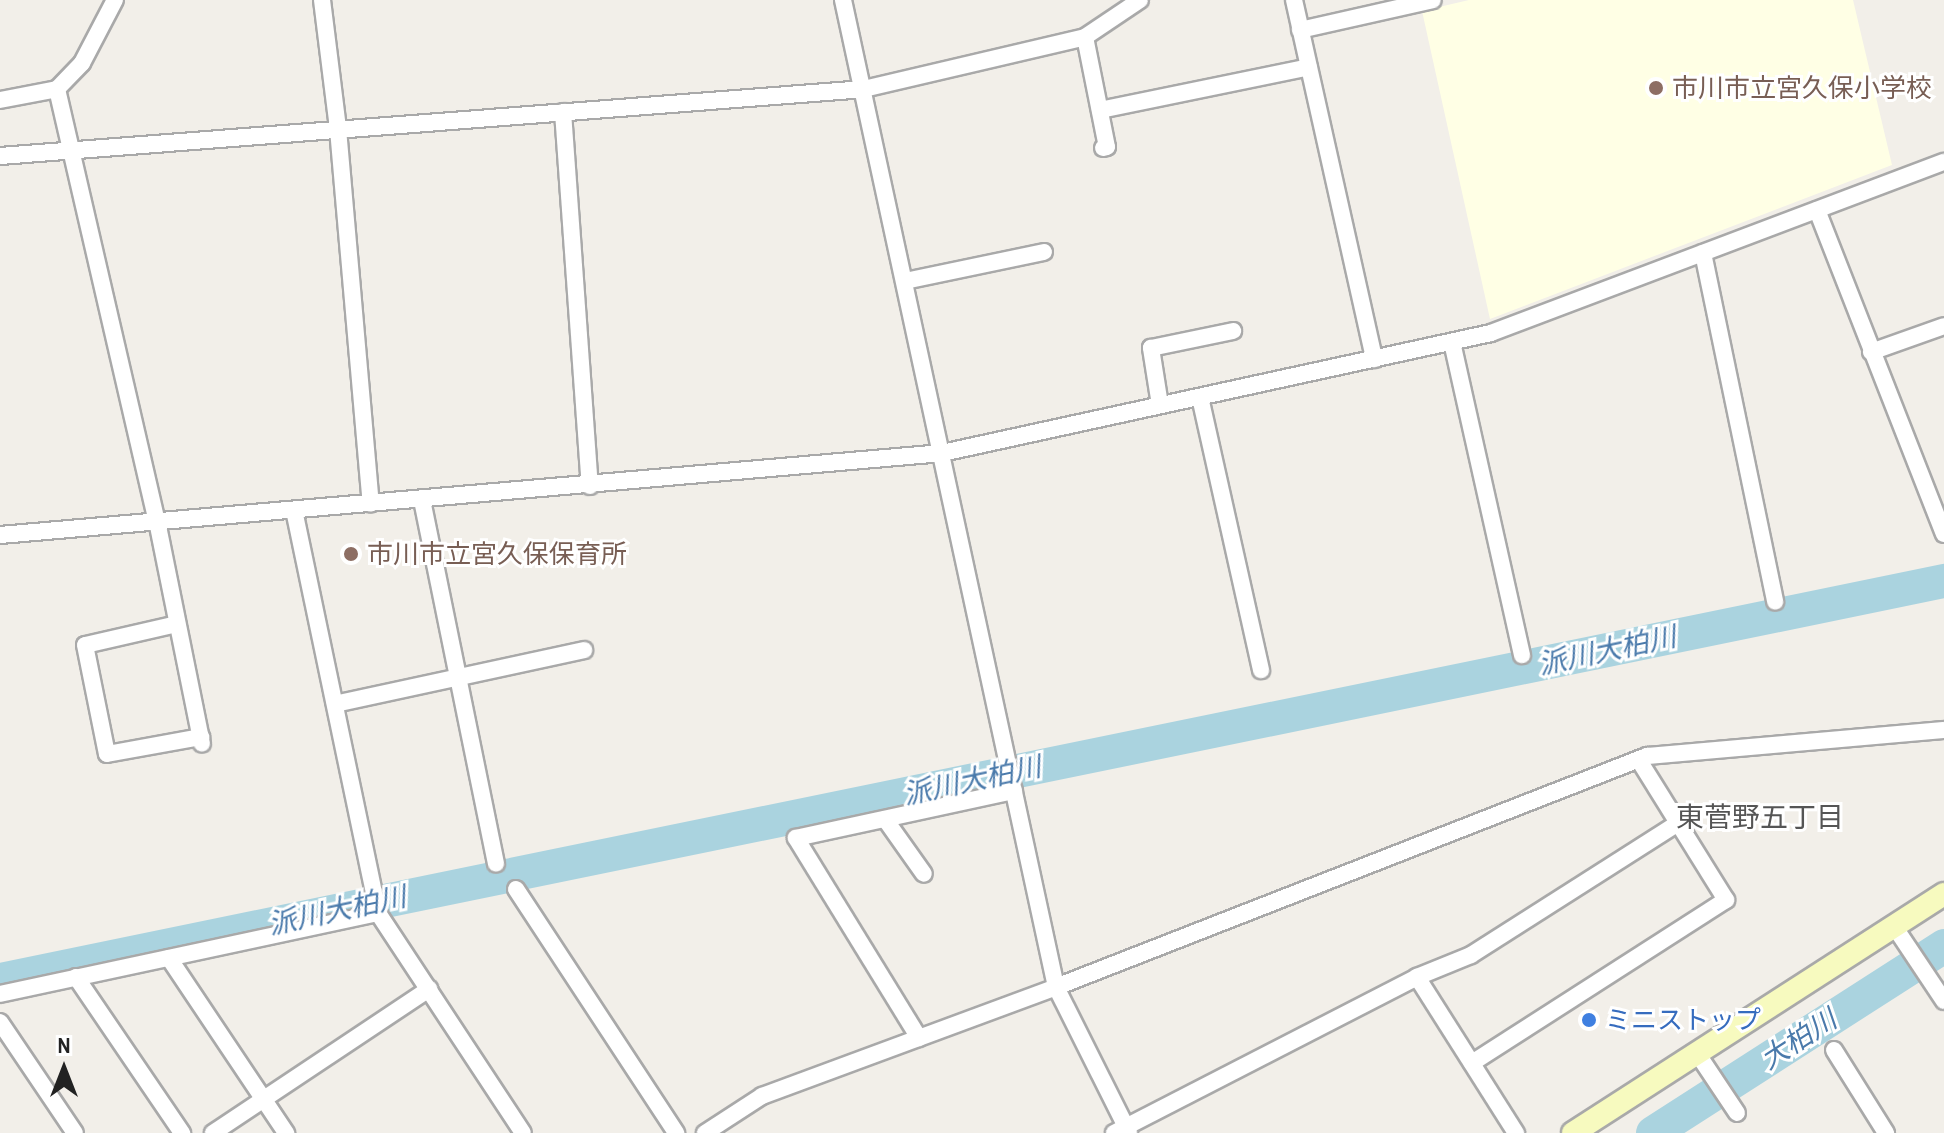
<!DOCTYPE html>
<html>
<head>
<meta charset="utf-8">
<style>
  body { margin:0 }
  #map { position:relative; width:1944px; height:1133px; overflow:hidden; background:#f2efe9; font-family:"Archivo Narrow","Noto Sans JP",sans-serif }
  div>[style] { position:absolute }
  .education>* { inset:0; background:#ffffe5 }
  .river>* { height:34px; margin:-17px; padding:0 17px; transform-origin:17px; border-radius:17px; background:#aad3df }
  .roads { filter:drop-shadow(2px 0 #a9a9a9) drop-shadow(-2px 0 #a9a9a9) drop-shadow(0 2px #a9a9a9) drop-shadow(0 -2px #a9a9a9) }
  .street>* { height:16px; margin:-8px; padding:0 8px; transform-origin:8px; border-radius:8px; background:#fff }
  .secondary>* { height:22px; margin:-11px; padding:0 11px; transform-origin:11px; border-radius:11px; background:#f7fabf }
  .dots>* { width:22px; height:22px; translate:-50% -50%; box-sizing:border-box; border:4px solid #fff; border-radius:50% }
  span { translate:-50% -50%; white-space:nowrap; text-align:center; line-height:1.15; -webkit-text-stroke:6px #fff; paint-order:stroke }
  .education-label { font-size:26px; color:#785e54 }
  .left { translate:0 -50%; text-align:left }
  .shop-label { font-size:26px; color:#366cbe }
  .water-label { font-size:28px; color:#4a7aab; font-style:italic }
  .neighbourhood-label { font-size:28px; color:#555 }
  .north { position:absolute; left:24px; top:1029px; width:80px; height:80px; -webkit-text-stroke:6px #fff; paint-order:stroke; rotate:0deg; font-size:22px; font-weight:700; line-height:32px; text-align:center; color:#222 }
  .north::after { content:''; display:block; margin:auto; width:28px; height:36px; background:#222; clip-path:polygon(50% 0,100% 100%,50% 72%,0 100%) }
</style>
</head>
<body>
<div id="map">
  <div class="education">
    <div style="clip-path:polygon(1469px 0,1853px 0,1892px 165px,1490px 319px,1422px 11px)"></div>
  </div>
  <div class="river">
    <div style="left:0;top:980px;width:1985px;rotate:-11.6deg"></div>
    <div style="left:1653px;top:1133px;width:346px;rotate:-32.7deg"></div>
  </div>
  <div class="roads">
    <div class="street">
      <div style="left:322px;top:0;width:130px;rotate:82.9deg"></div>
      <div style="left:338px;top:129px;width:376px;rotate:85deg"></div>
      <div style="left:843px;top:0;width:1010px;rotate:77.82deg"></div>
      <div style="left:1056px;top:987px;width:163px;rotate:63.4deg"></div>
      <div style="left:1294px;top:0;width:368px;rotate:77.4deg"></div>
      <div style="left:1300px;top:30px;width:136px;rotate:-12.7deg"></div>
      <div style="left:1085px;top:37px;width:112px;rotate:78.7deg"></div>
      <div style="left:1107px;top:147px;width:4px;rotate:166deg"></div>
      <div style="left:57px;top:89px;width:443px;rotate:77deg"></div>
      <div style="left:157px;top:521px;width:227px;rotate:78.6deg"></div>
      <div style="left:0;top:100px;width:58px;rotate:-10.9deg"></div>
      <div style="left:57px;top:89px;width:36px;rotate:-46deg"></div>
      <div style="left:82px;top:63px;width:71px;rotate:-62.4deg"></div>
      <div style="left:1100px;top:110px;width:213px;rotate:-11.6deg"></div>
      <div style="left:563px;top:112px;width:375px;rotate:85.9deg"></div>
      <div style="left:0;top:156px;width:867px;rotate:-4.43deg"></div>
      <div style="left:864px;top:89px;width:227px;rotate:-13.2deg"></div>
      <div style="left:1085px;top:37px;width:66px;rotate:-33.9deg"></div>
      <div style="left:1817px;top:210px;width:348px;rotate:68.6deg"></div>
      <div style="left:1703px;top:253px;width:356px;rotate:78.3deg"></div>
      <div style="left:905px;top:281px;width:142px;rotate:-11.8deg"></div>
      <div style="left:1452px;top:342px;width:321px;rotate:77.4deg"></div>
      <div style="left:1871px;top:352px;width:77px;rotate:-19.6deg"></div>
      <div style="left:1200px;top:397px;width:280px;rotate:77.4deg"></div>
      <div style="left:1160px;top:405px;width:58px;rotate:-99deg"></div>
      <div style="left:1151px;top:348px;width:84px;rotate:-11.7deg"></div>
      <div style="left:422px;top:500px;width:371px;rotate:78.5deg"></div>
      <div style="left:294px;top:510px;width:412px;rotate:78.2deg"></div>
      <div style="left:378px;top:913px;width:263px;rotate:56.6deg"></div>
      <div style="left:0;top:535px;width:946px;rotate:-4.97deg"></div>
      <div style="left:942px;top:453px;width:562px;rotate:-12.33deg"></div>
      <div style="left:1491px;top:333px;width:484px;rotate:-20.7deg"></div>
      <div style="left:177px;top:624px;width:94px;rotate:167.1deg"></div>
      <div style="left:85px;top:645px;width:111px;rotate:78.6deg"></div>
      <div style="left:107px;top:754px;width:96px;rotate:-10.3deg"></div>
      <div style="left:335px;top:704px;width:255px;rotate:-12.2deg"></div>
      <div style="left:885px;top:819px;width:67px;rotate:54.7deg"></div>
      <div style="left:516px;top:889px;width:292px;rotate:56.7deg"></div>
      <div style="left:1894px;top:926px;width:90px;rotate:56.3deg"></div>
      <div style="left:169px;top:958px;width:211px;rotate:56.2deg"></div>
      <div style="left:76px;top:977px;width:189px;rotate:55.8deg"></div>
      <div style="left:1417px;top:977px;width:185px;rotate:57.6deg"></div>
      <div style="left:0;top:994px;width:387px;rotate:-12.1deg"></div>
      <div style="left:0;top:1022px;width:134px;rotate:56deg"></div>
      <div style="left:919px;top:1038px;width:235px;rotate:-121.6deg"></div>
      <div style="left:796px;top:838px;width:223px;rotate:-12.2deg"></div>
      <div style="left:1834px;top:1050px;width:98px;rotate:57.9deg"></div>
      <div style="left:1697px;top:1053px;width:72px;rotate:56.3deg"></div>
      <div style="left:1472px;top:1063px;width:302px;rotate:-32.7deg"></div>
      <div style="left:1726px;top:900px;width:165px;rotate:-121.9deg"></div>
      <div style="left:213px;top:1133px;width:260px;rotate:-33.7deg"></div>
      <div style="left:705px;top:1133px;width:68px;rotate:-33deg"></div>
      <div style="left:762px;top:1096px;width:314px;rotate:-20.3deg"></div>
      <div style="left:1056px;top:987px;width:635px;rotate:-21.35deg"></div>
      <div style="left:1647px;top:756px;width:298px;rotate:-5deg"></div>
      <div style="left:1114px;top:1133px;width:341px;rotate:-27.2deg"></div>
      <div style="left:1417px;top:977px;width:58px;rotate:-22.2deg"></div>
      <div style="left:1471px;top:955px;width:246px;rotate:-32.5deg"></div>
    </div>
    <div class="secondary">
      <div style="left:1573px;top:1133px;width:441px;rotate:-32.8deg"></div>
    </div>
  </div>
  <div class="dots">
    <div style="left:1656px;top:88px;background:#8d6e63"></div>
    <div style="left:351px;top:554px;background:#8d6e63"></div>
    <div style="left:1589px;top:1020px;background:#3f7fe0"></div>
  </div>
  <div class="education-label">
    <span class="left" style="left:1672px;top:88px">市川市立宮久保小学校</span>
    <span class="left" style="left:367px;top:554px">市川市立宮久保保育所</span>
  </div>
  <div class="shop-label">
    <span class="left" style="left:1605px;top:1020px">ミニストップ</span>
  </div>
  <div class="water-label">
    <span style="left:1607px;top:650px;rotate:-12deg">派川大柏川</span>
    <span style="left:972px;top:780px;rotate:-12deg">派川大柏川</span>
    <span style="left:337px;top:910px;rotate:-12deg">派川大柏川</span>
    <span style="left:1798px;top:1039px;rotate:-33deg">大柏川</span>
  </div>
  <div class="neighbourhood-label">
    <span style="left:1760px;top:817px">東菅野五丁目</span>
  </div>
  <div class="north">N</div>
</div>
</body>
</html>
